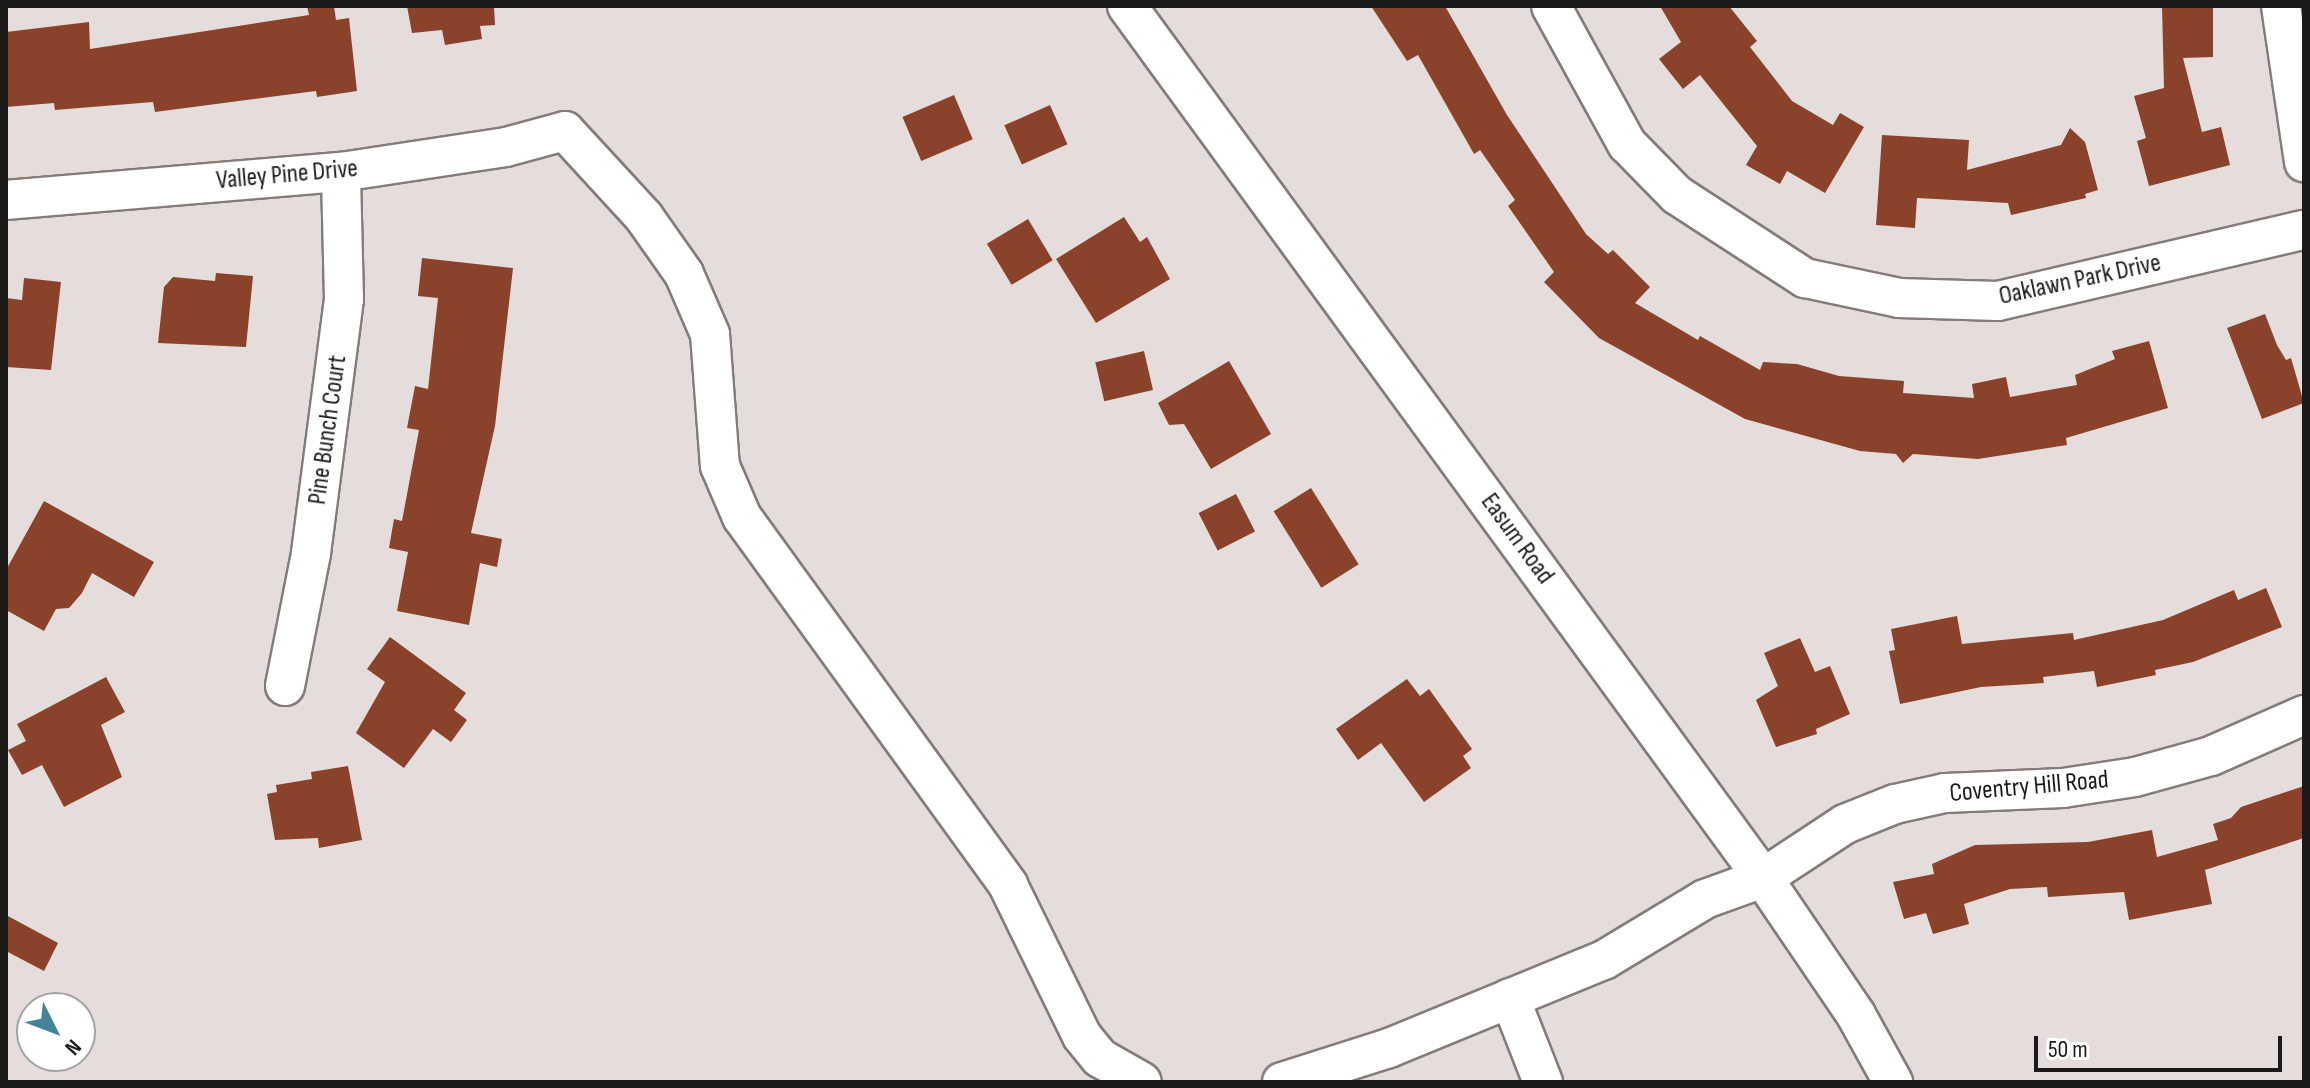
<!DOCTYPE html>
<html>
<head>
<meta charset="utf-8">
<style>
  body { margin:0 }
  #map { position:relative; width:2310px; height:1088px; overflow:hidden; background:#e5dddb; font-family:"Sofia Sans Condensed",sans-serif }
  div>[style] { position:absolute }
  .building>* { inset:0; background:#8b422a; transform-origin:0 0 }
  .roads { filter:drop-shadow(2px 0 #837c79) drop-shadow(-2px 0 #837c79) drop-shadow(0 2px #837c79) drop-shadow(0 -2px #837c79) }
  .minor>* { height:38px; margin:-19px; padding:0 19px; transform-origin:19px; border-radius:19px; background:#fff }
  span { translate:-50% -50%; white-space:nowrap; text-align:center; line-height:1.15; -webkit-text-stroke:8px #fff; paint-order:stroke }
  .street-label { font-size:26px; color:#1c1a19 }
  .frame { position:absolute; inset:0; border:8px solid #1c1a19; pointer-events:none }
  .north { position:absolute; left:16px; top:992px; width:80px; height:80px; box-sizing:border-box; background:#fff; border:2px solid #a4a3a3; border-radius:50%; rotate:132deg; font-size:22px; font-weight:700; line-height:32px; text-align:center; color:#1c1a19 }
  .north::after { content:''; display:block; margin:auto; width:28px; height:36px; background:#448497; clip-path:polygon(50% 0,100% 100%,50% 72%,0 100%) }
  .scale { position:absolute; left:2034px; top:1036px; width:248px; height:36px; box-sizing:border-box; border:4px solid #1c1a19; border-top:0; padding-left:10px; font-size:24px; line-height:28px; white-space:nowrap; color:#1c1a19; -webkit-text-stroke:6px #fff; paint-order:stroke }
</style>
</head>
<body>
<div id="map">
  <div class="building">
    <div style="clip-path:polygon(307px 6px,334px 6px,336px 20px,349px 18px,357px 91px,317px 97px,316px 91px,155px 112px,153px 102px,55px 110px,54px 103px,6px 107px,6px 32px,89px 22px,90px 49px,309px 15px)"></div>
    <div style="clip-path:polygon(407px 6px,494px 6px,495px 25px,480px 26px,482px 39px,445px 45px,442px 30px,412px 33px)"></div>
    <div style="clip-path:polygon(1371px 6px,1445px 6px,1507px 115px,1586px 234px,1608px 254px,1613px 250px,1650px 287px,1635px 303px,1698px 340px,1700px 336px,1760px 370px,1763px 362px,1797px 364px,1839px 376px,1904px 381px,1903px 393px,1974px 398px,1972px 384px,2006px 377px,2010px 397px,2077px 385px,2075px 375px,2115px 359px,2112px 351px,2149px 341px,2168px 408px,2066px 438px,2067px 445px,1978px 459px,1913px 454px,1903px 463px,1896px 454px,1860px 451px,1745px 419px,1599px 338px,1544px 282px,1554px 272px,1508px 206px,1515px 200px,1480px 150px,1474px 154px,1418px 55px,1407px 61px)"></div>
    <div style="clip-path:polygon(1660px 6px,1729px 6px,1757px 41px,1750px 47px,1792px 101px,1833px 125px,1840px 113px,1864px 127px,1825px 193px,1787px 171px,1780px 184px,1746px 165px,1757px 146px,1700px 75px,1683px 89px,1659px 59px,1681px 42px)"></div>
    <div style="clip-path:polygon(2162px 6px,2213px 6px,2213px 57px,2183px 58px,2202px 132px,2221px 127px,2230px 165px,2149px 186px,2137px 141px,2146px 138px,2134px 96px,2164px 88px)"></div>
    <div style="left:954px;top:95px;width:48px;height:56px;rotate:67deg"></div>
    <div style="left:1050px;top:105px;width:43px;height:50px;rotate:66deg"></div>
    <div style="clip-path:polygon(2070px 128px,2085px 142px,2098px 190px,2085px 194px,2086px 198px,2011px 215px,2008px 203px,1917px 198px,1915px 228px,1876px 225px,1882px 135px,1969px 140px,1967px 170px,2061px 145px)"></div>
    <div style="clip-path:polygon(1124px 217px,1140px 242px,1147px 237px,1170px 279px,1096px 323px,1056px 259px)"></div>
    <div style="left:1028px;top:219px;width:48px;height:48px;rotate:59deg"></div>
    <div style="clip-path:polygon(422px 258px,513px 268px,495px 426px,471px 533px,502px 539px,497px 567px,480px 563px,469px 625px,397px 611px,408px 552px,389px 548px,394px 519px,402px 521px,419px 430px,407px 428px,415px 386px,428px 389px,438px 298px,418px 296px)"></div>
    <div style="clip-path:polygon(216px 273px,253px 276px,246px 347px,158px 343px,164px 287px,173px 277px,215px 281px)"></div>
    <div style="clip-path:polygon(24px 278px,61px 282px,51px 370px,6px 367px,6px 298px,22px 300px)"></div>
    <div style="clip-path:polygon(2265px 314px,2277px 345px,2286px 360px,2291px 358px,2304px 403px,2262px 419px,2227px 328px)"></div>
    <div style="left:1144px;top:351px;width:40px;height:50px;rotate:77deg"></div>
    <div style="clip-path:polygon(1229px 361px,1271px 434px,1211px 469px,1184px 424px,1169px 425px,1158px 403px)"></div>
    <div style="left:1311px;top:488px;width:90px;height:44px;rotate:58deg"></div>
    <div style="left:1236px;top:494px;width:42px;height:42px;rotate:63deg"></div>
    <div style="clip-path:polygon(44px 501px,154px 562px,134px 597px,92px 573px,82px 593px,69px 608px,56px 609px,44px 631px,6px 610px,6px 570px)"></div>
    <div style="clip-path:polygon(2266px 588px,2282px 627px,2193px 662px,2155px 670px,2156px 675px,2097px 687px,2094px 671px,2043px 677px,2044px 683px,1981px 687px,1900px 704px,1889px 651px,1895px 650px,1891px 629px,1957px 616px,1962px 644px,2073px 633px,2074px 640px,2163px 620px,2234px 590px,2238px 600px)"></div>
    <div style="clip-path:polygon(390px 637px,466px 693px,454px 710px,467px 720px,451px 742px,433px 729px,404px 768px,356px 733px,385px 682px,367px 669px)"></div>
    <div style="clip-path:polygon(1800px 638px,1815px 672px,1830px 666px,1850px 714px,1816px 729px,1817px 734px,1776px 747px,1756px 700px,1778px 686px,1764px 653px)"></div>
    <div style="clip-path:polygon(106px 677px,125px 712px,101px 725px,122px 777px,64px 807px,42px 765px,22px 775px,8px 750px,26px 741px,17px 724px)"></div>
    <div style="clip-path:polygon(1407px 679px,1420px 696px,1429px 689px,1472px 749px,1463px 756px,1471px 768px,1424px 802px,1381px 743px,1358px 760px,1336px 729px)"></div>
    <div style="clip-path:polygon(348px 766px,362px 840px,319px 848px,318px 838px,275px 840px,267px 794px,277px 792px,276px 785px,312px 779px,311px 772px)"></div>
    <div style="clip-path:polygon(2304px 786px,2304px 838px,2205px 870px,2212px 904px,2129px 920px,2124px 892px,2048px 897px,2047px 887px,2010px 889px,1964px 904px,1969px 924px,1933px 934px,1926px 913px,1904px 919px,1893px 882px,1934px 874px,1932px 864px,1975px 845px,2088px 842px,2152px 830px,2157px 857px,2218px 840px,2213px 824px,2231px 818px,2241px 807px)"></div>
    <div style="clip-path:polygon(6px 915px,58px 943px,44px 971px,6px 951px)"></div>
  </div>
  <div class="roads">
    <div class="minor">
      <div style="left:1127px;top:6px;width:1079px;rotate:53.89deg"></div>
      <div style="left:1763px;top:878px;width:166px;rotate:55.8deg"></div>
      <div style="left:1856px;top:1015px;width:77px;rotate:61.1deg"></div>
      <div style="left:1551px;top:6px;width:158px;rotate:61.2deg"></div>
      <div style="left:1627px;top:144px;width:71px;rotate:45.6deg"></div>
      <div style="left:1677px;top:195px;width:153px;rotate:33deg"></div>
      <div style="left:1805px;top:278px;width:96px;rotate:12deg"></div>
      <div style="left:1899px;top:298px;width:99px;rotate:1.7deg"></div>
      <div style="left:1998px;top:301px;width:314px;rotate:-13.1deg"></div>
      <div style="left:2281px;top:6px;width:158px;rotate:81.6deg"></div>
      <div style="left:6px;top:200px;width:336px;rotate:-4.8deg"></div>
      <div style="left:341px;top:172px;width:167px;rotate:-8.6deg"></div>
      <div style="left:506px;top:147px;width:61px;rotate:-15.2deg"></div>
      <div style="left:565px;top:131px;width:117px;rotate:47.4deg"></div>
      <div style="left:644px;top:217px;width:70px;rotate:54.9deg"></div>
      <div style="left:684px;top:274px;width:65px;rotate:66.6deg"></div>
      <div style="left:710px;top:334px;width:132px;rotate:85.7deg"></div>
      <div style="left:720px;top:466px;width:56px;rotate:66.7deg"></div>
      <div style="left:742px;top:517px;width:454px;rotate:54.1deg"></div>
      <div style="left:1008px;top:885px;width:168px;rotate:63.9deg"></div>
      <div style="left:1082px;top:1036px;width:28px;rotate:51deg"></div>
      <div style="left:1100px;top:1058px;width:48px;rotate:29.7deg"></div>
      <div style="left:285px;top:686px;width:136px;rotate:-78.9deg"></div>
      <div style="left:311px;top:553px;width:256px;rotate:-82.6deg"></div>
      <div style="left:344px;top:299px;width:127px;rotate:-91.4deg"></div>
      <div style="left:1510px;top:998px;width:90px;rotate:68.6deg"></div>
      <div style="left:1282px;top:1082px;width:112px;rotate:-17.6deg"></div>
      <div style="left:1389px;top:1048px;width:232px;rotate:-22.3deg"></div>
      <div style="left:1604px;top:960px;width:118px;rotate:-31.1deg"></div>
      <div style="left:1705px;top:899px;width:62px;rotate:-19.9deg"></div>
      <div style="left:1763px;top:878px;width:98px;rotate:-33.4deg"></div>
      <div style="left:1845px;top:824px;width:54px;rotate:-21.8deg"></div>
      <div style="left:1895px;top:804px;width:51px;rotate:-12.4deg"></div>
      <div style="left:1945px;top:793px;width:118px;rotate:-2.4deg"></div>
      <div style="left:2063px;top:788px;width:73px;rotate:-8.7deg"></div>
      <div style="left:2135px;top:777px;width:79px;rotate:-15.4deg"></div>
      <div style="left:2211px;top:756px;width:102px;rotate:-23.8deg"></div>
    </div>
  </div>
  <div class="street-label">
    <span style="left:287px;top:175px;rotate:-5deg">Valley Pine Drive</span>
    <span style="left:2080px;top:280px;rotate:-12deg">Oaklawn Park Drive</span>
    <span style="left:328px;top:430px;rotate:-82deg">Pine Bunch Court</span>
    <span style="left:1517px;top:539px;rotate:54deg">Easum Road</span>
    <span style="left:2029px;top:787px;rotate:-5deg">Coventry Hill Road</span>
  </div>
  <div class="frame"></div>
  <div class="north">N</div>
  <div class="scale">50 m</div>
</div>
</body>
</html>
